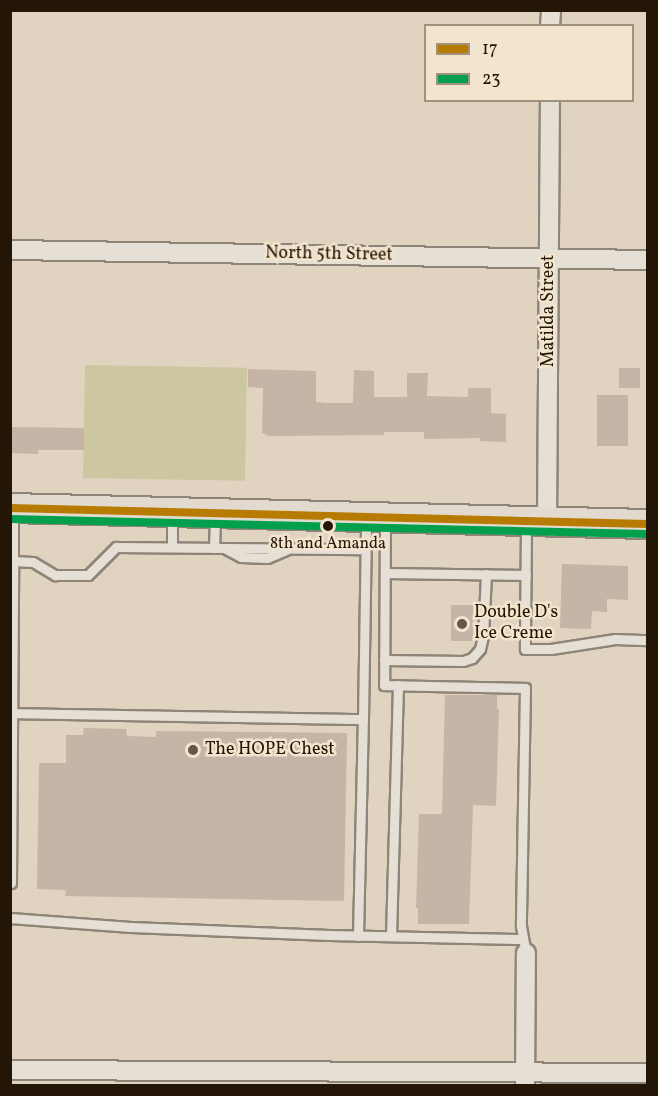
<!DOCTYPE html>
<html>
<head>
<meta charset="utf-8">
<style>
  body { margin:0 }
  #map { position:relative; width:658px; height:1096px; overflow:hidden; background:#e0d3bf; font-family:Vollkorn,serif }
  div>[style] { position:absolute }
  .green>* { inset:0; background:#ccc7a1; transform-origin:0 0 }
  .building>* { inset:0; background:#c6b4a6; transform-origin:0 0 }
  .roads { filter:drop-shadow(2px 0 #8e8578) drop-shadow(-2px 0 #8e8578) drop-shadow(0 2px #8e8578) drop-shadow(0 -2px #8e8578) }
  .lane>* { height:9px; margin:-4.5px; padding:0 4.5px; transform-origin:4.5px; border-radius:4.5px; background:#e6dfd5 }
  .street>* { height:18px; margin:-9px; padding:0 9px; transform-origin:9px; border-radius:9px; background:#e6dfd5 }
  .primary>* { height:28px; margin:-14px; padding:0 14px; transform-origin:14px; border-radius:14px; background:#e2dace }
  .bus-1>* { height:8px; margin:-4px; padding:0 4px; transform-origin:4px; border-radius:4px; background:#b87b02 }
  .bus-2>* { height:8px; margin:-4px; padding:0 4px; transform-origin:4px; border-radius:4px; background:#029f4d }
  .dots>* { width:16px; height:16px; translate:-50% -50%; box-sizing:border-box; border:3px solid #f3e4cd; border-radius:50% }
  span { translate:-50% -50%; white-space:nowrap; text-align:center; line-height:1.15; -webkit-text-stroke:5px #f3e4cd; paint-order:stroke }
  .bus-label { font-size:16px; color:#241607 }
  .street-label { font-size:18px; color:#241607 }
  .poi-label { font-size:18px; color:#241607 }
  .left { translate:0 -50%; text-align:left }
  .frame { position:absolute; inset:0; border:12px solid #241607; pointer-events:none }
  .legend { position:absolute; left:424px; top:24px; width:210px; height:78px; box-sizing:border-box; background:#f3e4cd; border:2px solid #a0927e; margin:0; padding:8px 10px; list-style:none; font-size:18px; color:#241607 }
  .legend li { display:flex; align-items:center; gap:12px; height:30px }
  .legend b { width:30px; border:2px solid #a0927e }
</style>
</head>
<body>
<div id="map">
  <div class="green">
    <div style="left:85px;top:365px;width:162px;height:113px;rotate:1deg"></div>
  </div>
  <div class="building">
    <div style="left:619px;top:368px;width:21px;height:20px"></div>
    <div style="clip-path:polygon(248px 369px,316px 371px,316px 402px,327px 403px,353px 403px,354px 370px,374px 371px,374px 397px,407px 397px,407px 373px,428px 373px,427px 396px,468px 397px,468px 388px,491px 388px,491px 413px,506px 414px,506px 442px,480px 441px,480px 438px,424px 439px,424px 432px,384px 432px,384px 435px,269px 436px,262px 433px,263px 388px,248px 387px)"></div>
    <div style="left:597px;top:395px;width:31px;height:51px"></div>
    <div style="clip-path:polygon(10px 427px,84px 428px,84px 450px,38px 450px,38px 454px,10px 453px)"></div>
    <div style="clip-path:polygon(562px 564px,628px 566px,628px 600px,607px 599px,607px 612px,592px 611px,591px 629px,560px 628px)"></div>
    <div style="left:451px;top:605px;width:22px;height:36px"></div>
    <div style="clip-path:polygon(445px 695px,497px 695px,497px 709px,499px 709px,496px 806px,473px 805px,469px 924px,418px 924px,418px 908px,416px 908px,419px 814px,442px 814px)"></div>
    <div style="clip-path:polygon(84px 728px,126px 729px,127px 736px,156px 737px,156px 731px,347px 733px,344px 901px,65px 896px,66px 890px,37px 889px,39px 763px,66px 763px,66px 735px,83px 735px)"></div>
  </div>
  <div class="roads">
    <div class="lane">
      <div style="left:385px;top:521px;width:164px;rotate:90.3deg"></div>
      <div style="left:384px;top:685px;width:141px;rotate:1.2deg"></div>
      <div style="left:525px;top:688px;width:238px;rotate:91deg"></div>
      <div style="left:521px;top:926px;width:27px;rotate:80deg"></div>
      <div style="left:526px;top:524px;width:125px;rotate:90.5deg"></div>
      <div style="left:525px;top:649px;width:26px"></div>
      <div style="left:551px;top:649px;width:65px;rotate:-8.9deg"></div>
      <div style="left:615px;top:639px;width:33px;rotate:2deg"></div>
      <div style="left:172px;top:547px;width:31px;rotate:-90deg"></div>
      <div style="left:214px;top:548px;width:31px;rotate:-88deg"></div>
      <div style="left:226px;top:549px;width:17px;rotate:28deg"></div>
      <div style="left:241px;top:557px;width:26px;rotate:2deg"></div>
      <div style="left:267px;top:558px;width:21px;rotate:-23deg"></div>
      <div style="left:13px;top:561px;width:49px;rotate:-90deg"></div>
      <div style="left:385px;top:573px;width:141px;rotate:0.8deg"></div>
      <div style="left:384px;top:660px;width:79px;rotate:0.7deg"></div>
      <div style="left:463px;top:661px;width:9px;rotate:-18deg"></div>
      <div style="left:472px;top:658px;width:12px;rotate:-48deg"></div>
      <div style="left:480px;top:649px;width:13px;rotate:-77deg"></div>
      <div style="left:483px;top:636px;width:62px;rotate:-87.2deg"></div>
      <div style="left:10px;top:713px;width:353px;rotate:1deg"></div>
      <div style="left:363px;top:719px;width:200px;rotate:-89.1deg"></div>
      <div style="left:11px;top:883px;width:322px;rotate:-89.6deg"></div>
      <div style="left:13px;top:561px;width:20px;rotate:3deg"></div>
      <div style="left:33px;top:562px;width:26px;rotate:31deg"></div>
      <div style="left:55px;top:575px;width:33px"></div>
      <div style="left:88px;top:575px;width:40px;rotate:-45deg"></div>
      <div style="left:116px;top:547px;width:249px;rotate:0.5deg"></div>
      <div style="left:10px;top:918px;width:121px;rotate:4.3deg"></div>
      <div style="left:131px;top:927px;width:198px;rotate:2.3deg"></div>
      <div style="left:329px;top:935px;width:194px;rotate:1.2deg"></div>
      <div style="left:358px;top:936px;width:217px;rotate:-88.7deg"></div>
      <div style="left:391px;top:936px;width:251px;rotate:-88.4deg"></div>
    </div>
    <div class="street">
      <div style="left:550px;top:26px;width:16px;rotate:-86deg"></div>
      <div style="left:10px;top:250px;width:638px;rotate:0.9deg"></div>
      <div style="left:547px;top:522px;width:422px;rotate:-89.6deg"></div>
      <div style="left:10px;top:1070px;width:638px;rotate:0.27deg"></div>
      <div style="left:525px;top:1086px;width:133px;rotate:-89.6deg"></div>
    </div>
    <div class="primary">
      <div style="left:10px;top:508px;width:638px;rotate:1.44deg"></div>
    </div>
  </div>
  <div class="bus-1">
    <div style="left:10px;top:508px;width:638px;rotate:1.44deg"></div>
  </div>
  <div class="bus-2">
    <div style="left:10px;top:519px;width:638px;rotate:1.35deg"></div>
  </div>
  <div class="dots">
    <div style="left:328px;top:526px;background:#241607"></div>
    <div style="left:462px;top:624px;background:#665847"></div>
    <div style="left:193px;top:750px;background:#665847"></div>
  </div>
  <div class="bus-label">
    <span style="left:328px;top:544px">8th and Amanda</span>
  </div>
  <div class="street-label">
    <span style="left:329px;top:255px;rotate:1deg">North 5th Street</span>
    <span style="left:549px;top:311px;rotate:-90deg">Matilda Street</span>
  </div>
  <div class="poi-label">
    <span class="left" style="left:474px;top:624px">Double D's<br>Ice Creme</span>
    <span class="left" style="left:205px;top:750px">The HOPE Chest</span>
  </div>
  <div class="frame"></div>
  <ul class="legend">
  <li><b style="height:8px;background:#b87b02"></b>17</li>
  <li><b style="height:8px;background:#029f4d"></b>23</li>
  </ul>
</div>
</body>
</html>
